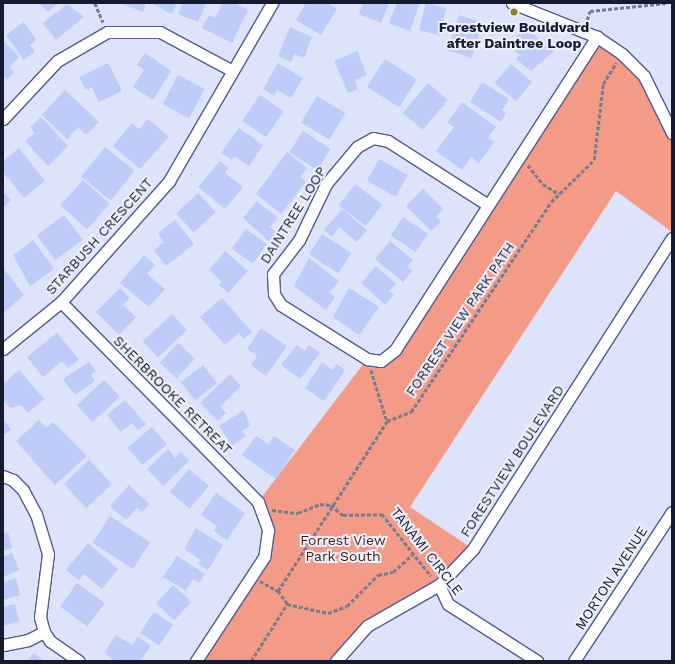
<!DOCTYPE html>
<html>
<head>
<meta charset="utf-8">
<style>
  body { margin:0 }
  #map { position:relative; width:675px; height:664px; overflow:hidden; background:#dde3fa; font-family:"Work Sans",sans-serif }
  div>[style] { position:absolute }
  .green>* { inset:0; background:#f49b88 }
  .building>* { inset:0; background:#bfcbf8; transform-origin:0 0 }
  .path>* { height:2.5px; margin-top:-1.25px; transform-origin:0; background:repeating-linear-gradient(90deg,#767b91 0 4px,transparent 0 6px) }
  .roads { filter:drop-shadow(1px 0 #505c8d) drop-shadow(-1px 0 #505c8d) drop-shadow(0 1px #505c8d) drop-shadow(0 -1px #505c8d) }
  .street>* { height:11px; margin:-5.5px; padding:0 5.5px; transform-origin:5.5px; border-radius:5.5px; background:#fff }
  .dots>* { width:11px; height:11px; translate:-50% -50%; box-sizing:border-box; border:2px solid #edf1fc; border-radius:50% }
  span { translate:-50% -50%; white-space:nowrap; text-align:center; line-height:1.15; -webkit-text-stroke:4px #edf1fc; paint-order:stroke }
  .poi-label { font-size:14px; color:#151a2e; font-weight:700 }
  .street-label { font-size:14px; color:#151a2e }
  .park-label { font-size:14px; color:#4b1b11 }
  .frame { position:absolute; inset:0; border:4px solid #151a2e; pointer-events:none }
</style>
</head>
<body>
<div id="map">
  <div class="green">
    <div style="clip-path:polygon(597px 37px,644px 76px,672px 133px,672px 232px,616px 191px,410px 507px,473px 549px,439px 585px,387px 612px,336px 661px,196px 661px,264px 557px,268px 530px,258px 502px,367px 359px,381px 361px,395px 350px)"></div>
  </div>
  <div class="building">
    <div style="clip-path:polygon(39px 3px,58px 3px,48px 12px)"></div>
    <div style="clip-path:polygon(120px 3px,146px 3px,143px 12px)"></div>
    <div style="clip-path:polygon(151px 3px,177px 3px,172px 14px)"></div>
    <div style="clip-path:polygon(182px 3px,206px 3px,198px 22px,178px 14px)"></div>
    <div style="clip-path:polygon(222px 3px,235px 3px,248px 10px,232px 43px,202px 28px,209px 15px,215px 18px)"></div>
    <div style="clip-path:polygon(306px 3px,328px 3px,337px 9px,321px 35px,296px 20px)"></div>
    <div style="clip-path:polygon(363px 3px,389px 3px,381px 23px,359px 14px)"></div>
    <div style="clip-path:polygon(397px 3px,420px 3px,410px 31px,389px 23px)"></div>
    <div style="left:426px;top:3px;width:21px;height:28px;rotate:14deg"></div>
    <div style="clip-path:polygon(67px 4px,84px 17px,56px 40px,43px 23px)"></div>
    <div style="left:459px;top:15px;width:25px;height:37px;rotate:18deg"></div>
    <div style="clip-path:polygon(24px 22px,36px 40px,30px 45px,35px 52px,24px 60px,6px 35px)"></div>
    <div style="clip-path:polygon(290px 27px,312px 37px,304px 58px,294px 54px,291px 62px,278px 56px)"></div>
    <div style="clip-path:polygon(524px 27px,554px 51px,531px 71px,516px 59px,520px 55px,509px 46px)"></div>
    <div style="clip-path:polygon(3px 40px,19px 57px,9px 67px,14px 72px,7px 79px,3px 76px)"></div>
    <div style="clip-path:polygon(357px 51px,367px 75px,355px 80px,358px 89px,348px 93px,334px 61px)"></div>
    <div style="clip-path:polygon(145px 53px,171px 71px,153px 100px,133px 87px,144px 70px,137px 65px)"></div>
    <div style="left:385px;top:59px;width:38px;height:33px;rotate:33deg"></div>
    <div style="clip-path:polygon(108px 63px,122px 91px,99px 102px,92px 87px,86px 90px,79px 77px)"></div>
    <div style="clip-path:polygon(278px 63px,303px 78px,291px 98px,277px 90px,274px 96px,263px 89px)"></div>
    <div style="left:511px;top:64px;width:28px;height:25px;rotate:41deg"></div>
    <div style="left:178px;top:75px;width:30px;height:33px;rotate:28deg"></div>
    <div style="clip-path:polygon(482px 82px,509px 99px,502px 110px,506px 113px,501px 122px,470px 102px)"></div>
    <div style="left:428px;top:83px;width:26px;height:39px;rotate:40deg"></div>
    <div style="clip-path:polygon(65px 90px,99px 122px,86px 135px,78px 127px,67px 139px,42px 115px)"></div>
    <div style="left:260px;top:95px;width:29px;height:31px;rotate:35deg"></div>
    <div style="left:317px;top:96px;width:33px;height:31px;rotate:31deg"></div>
    <div style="clip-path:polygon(462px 102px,496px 127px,488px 138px,494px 142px,479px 163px,471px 157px,462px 170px,436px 151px,454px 127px,447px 123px)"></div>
    <div style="clip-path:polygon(41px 117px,68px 146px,48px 166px,25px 141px,35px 133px,30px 127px)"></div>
    <div style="clip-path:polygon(148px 119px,169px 137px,140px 169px,113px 146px,132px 123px,139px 129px)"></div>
    <div style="clip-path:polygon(239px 128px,263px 145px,249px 166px,234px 156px,232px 160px,221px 153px)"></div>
    <div style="left:303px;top:131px;width:33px;height:25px;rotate:33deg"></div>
    <div style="left:105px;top:147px;width:38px;height:38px;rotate:39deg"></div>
    <div style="clip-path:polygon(19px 148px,45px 181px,24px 198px,3px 172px,3px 161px)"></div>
    <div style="clip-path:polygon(287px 152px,307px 168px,300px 177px,306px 182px,281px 214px,256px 194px)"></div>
    <div style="left:379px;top:159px;width:33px;height:25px;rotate:29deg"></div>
    <div style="clip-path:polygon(220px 161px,229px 168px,225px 173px,243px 187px,225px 209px,198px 187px)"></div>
    <div style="left:83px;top:180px;width:36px;height:34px;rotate:42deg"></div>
    <div style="left:355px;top:184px;width:34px;height:27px;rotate:37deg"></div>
    <div style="clip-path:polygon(423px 189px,443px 209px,436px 217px,441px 221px,431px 231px,406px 206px)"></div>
    <div style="clip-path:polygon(3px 192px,11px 200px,3px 208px)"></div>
    <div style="left:198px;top:193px;width:26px;height:30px;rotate:47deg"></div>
    <div style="clip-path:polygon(257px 201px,278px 218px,270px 227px,277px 233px,270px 242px,243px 218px)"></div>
    <div style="clip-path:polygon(342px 209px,367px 230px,357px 242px,339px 227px,332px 237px,324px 230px)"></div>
    <div style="left:64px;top:215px;width:31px;height:34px;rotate:53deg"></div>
    <div style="left:403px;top:217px;width:30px;height:22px;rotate:34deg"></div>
    <div style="clip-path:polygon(175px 220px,194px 244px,166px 266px,154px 250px,164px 242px,158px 233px)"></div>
    <div style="left:246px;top:229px;width:26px;height:24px;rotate:36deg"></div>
    <div style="left:322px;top:234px;width:35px;height:24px;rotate:33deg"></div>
    <div style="clip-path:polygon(33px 240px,54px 269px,30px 286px,13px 255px)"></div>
    <div style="clip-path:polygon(390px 241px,413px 260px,407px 267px,412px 271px,403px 282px,375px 259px)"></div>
    <div style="clip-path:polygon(225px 251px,248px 271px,228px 293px,219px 285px,222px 282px,209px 270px)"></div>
    <div style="clip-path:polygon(144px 255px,155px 265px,147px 274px,165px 289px,149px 307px,120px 283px)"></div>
    <div style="clip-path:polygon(309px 258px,339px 281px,329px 293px,335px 297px,326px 310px,294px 286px)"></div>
    <div style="clip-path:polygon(376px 266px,396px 284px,389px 291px,394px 295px,385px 305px,361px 283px)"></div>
    <div style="clip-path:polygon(3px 268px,24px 295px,3px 313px)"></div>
    <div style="clip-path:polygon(120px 288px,130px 298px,123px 305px,136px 317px,119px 335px,96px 312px)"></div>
    <div style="clip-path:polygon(349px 288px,379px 307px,359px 335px,333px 317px)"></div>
    <div style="clip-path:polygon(222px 298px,252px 332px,244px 339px,239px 333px,225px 345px,200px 317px)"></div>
    <div style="left:172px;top:314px;width:22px;height:40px;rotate:47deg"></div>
    <div style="clip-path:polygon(261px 328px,287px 346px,266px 376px,251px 365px,257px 356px,247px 349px)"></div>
    <div style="clip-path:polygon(57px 333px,79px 359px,68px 368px,62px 361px,43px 377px,27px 357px)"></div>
    <div style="left:178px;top:343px;width:23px;height:27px;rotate:43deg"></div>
    <div style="clip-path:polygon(297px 345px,305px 351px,309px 345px,320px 353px,300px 379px,281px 365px)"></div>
    <div style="clip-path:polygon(89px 362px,96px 371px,91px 375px,95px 381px,75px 395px,63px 379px)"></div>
    <div style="clip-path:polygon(322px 362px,332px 370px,336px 364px,345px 370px,324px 401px,305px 388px)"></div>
    <div style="left:203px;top:365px;width:23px;height:28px;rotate:52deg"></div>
    <div style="clip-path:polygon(19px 370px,44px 399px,28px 413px,21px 405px,10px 408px,3px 400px,3px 384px)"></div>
    <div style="clip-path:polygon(230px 374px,241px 386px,220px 407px,226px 413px,218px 421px,200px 403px)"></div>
    <div style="left:104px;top:380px;width:23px;height:37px;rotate:47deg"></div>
    <div style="clip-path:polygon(125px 400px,146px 424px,138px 430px,132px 423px,121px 432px,107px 415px)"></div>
    <div style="clip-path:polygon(244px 410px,250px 426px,242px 431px,246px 436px,232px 446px,219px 426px)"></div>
    <div style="clip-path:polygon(3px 419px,11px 430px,3px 435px)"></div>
    <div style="clip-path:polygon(39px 420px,46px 428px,53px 422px,87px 456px,55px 485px,16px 441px)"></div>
    <div style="left:152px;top:427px;width:23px;height:32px;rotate:50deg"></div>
    <div style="clip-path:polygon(256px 436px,268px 444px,274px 436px,295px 450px,276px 479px,242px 455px)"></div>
    <div style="clip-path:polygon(168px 449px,175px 458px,181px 452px,189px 461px,163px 486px,147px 469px)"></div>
    <div style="left:89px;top:460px;width:33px;height:35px;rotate:46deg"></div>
    <div style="left:189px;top:469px;width:26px;height:30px;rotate:40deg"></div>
    <div style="clip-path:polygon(129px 485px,149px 504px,142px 512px,137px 508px,126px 520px,110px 506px)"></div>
    <div style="clip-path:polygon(216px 493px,245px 513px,227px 540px,214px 531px,217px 526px,201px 515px)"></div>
    <div style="left:110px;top:516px;width:48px;height:32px;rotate:33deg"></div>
    <div style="clip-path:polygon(196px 528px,223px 545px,208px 570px,198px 564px,201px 560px,184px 549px)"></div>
    <div style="clip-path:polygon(8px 532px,12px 548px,3px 551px,3px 534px)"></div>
    <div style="clip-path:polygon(88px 543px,118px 569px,102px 589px,84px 574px,79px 580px,66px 570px)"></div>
    <div style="clip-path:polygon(12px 553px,19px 570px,3px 577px,3px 557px)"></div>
    <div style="clip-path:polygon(177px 556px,205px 574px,199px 583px,193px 579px,186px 591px,163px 577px)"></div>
    <div style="clip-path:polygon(16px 578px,20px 595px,3px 600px,3px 582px)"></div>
    <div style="left:77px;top:583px;width:34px;height:29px;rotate:36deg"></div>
    <div style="left:173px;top:585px;width:25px;height:25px;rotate:43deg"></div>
    <div style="clip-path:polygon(15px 604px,19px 621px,3px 626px,3px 607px)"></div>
    <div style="left:154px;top:612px;width:23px;height:25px;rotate:34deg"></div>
    <div style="clip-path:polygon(116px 635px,132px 645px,138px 637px,151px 646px,140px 661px,115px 661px,104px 653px)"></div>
    <div style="clip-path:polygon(34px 653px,44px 661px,27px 661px)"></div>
  </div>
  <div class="path">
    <div style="left:95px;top:3px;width:21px;rotate:67deg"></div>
    <div style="left:587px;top:20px;width:9px;rotate:-72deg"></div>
    <div style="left:590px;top:11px;width:77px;rotate:-5.9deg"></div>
    <div style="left:528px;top:165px;width:24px;rotate:52deg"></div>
    <div style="left:543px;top:184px;width:19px;rotate:32deg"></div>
    <div style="left:371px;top:370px;width:53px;rotate:72.6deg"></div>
    <div style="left:272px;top:510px;width:26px;rotate:7deg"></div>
    <div style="left:298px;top:513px;width:24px;rotate:-22deg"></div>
    <div style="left:320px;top:504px;width:11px;rotate:5deg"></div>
    <div style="left:331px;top:505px;width:16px;rotate:40deg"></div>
    <div style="left:343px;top:515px;width:39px;rotate:-1deg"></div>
    <div style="left:382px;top:514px;width:79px;rotate:51.7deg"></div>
    <div style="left:260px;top:581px;width:21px;rotate:29deg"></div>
    <div style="left:287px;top:604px;width:42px;rotate:12.4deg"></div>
    <div style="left:328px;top:613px;width:20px;rotate:-20deg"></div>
    <div style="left:347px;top:606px;width:44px;rotate:-45deg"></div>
    <div style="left:378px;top:575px;width:15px;rotate:-11deg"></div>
    <div style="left:393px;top:572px;width:25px;rotate:-42deg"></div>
    <div style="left:251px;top:661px;width:67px;rotate:-57.7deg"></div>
    <div style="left:287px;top:604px;width:16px;rotate:-125deg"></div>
    <div style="left:278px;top:591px;width:202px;rotate:-57.3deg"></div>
    <div style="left:387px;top:421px;width:26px;rotate:-21deg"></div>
    <div style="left:411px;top:412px;width:252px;rotate:-56.3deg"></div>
    <div style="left:551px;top:202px;width:60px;rotate:-44.3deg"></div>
    <div style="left:594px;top:160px;width:77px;rotate:-83.2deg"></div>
    <div style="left:603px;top:84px;width:25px;rotate:-58deg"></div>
  </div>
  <div class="roads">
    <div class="street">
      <div style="left:512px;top:3px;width:92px;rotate:21.8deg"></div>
      <div style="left:597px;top:37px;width:30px;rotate:34deg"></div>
      <div style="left:622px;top:54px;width:31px;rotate:45deg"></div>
      <div style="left:644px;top:76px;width:64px;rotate:63.8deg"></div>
      <div style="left:3px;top:119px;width:79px;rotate:-47deg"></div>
      <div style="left:57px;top:61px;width:58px;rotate:-30.1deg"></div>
      <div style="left:107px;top:32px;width:53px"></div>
      <div style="left:160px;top:32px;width:81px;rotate:28.2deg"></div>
      <div style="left:488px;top:205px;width:119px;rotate:-147.4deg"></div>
      <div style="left:388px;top:141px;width:15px;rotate:-169deg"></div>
      <div style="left:373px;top:138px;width:18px;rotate:151deg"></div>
      <div style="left:357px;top:147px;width:48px;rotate:130deg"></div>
      <div style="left:326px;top:184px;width:62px;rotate:115.7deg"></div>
      <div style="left:299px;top:240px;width:43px;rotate:127.4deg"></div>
      <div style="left:273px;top:274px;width:20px;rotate:87deg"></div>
      <div style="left:274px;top:294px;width:13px;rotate:58deg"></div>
      <div style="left:281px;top:305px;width:102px;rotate:32.1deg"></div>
      <div style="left:367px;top:359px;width:14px;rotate:8deg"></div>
      <div style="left:381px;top:361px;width:18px;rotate:-38deg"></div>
      <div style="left:395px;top:350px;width:373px;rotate:-57.2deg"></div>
      <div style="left:61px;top:302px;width:281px;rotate:45.4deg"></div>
      <div style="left:258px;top:502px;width:30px;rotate:70deg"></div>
      <div style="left:268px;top:530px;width:27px;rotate:98deg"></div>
      <div style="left:264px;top:557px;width:124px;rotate:123.2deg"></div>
      <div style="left:3px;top:349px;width:75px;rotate:-39deg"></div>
      <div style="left:61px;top:302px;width:162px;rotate:-48.2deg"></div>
      <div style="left:169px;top:181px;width:206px;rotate:-59.9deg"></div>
      <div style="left:3px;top:476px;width:11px;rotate:22deg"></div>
      <div style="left:13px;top:480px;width:14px;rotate:45deg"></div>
      <div style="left:23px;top:490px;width:27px;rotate:62deg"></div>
      <div style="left:36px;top:514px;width:42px;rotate:73.3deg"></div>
      <div style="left:48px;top:554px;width:64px;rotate:97.2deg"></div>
      <div style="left:40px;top:617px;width:16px;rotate:75deg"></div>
      <div style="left:44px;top:632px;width:11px;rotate:56deg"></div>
      <div style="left:50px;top:641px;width:35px;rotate:35deg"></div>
      <div style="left:439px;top:585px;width:21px;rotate:65deg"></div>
      <div style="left:448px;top:604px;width:106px;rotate:32.6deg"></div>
      <div style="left:3px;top:645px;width:25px;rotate:-11deg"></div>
      <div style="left:28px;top:640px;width:18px;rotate:-27deg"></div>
      <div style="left:336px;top:661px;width:47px;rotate:-48.5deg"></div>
      <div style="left:367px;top:626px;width:83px;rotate:-29.7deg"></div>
      <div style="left:439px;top:585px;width:50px;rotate:-46.6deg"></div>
      <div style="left:473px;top:549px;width:369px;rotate:-57.4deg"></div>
      <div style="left:574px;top:661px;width:178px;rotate:-56.7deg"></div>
    </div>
  </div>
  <div class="dots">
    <div style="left:514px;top:12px;background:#947d24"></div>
  </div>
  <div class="poi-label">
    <span style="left:514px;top:35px">Forestview Bouldvard<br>after Daintree Loop</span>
  </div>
  <div class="street-label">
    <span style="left:293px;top:215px;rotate:-58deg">DAINTREE LOOP</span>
    <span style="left:99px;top:236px;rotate:-48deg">STARBUSH CRESCENT</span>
    <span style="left:460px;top:319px;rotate:-56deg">FORREST VIEW PARK PATH</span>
    <span style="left:173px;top:395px;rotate:45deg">SHERBROOKE RETREAT</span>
    <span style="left:512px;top:461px;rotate:-57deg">FORESTVIEW BOULEVARD</span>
    <span style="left:427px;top:551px;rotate:52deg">TANAMI CIRCLE</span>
    <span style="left:611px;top:578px;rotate:-57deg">MORTON AVENUE</span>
  </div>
  <div class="park-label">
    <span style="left:343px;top:548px">Forrest View<br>Park South</span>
  </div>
  <div class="frame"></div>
</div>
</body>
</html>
